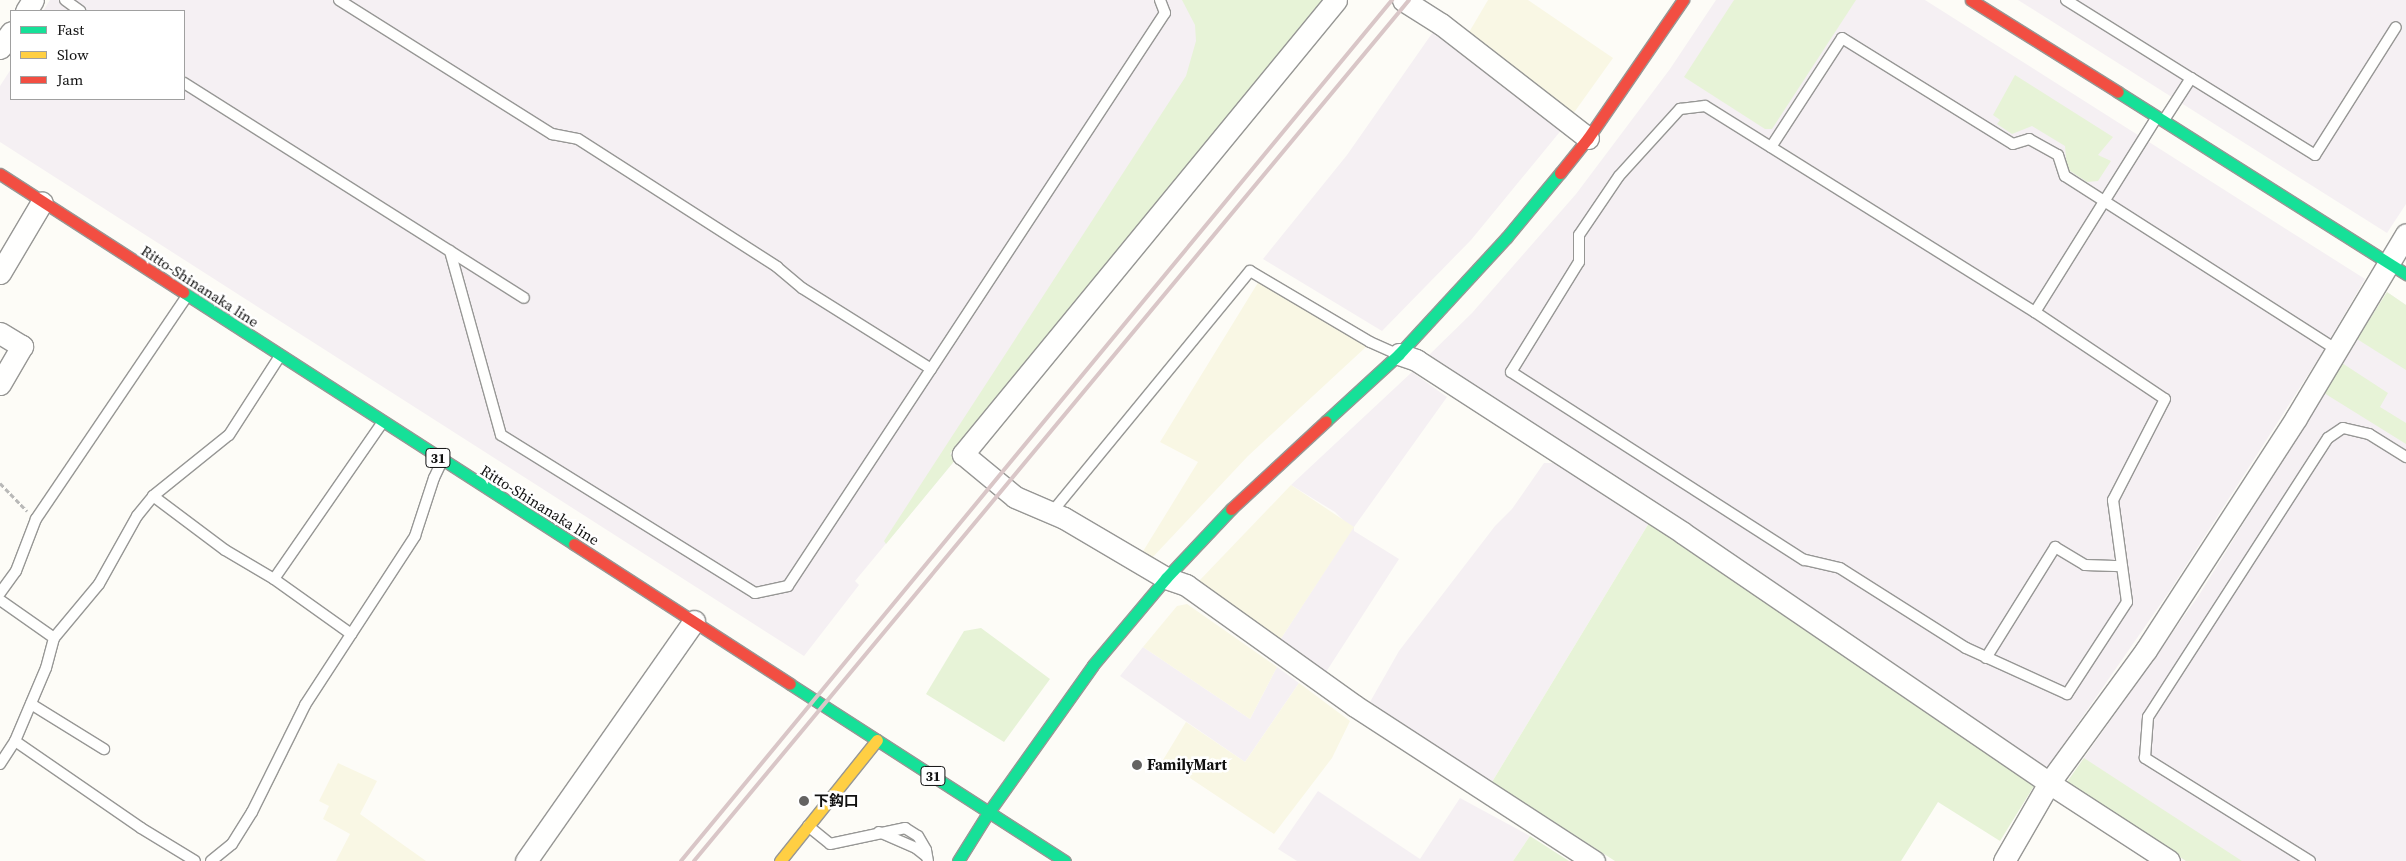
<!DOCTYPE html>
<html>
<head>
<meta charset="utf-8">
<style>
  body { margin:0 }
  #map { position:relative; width:2406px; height:861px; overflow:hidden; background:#fdfcf7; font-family:"Source Serif 4","Noto Sans JP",serif }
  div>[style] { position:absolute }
  .industrial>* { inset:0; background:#f5f0f3 }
  .farmland>* { inset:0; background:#f9f7e4 }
  .green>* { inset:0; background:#e7f3d7 }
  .path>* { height:3px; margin-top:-1.5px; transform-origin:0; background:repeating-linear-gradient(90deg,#b9b9b8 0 5px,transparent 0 7.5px) }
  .roads { filter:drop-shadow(1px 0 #979795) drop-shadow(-1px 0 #979795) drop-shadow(0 1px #979795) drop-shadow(0 -1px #979795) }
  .lane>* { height:10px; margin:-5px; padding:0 5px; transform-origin:5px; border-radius:5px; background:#fffffe }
  .street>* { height:21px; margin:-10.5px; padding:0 10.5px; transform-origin:10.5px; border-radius:10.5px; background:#fffffe }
  .fast>* { height:11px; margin:-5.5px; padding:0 5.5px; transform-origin:5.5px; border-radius:5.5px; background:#16e098 }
  .slow>* { height:11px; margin:-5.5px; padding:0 5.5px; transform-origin:5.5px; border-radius:5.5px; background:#ffcf43 }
  .jam>* { height:11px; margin:-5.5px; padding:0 5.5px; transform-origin:5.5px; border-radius:5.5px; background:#f24e42 }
  .rail>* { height:4px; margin:-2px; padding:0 2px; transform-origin:2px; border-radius:2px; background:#d9c6c7 }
  .dots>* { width:14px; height:14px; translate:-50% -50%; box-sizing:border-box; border:2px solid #fff; border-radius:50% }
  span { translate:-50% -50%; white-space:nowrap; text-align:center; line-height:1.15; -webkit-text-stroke:5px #fff; paint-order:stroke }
  .shield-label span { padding:1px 4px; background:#fff; border:1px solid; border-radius:4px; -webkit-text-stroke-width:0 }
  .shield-label { font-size:14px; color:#111; font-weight:700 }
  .street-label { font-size:15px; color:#111 }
  .poi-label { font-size:15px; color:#111; font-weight:700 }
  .left { translate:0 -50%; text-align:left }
  .legend { position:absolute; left:10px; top:10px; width:175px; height:90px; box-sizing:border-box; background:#fff; border:1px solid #a0a0a0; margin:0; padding:6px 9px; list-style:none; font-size:15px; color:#111 }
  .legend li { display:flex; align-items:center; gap:10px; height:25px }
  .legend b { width:25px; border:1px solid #a0a0a0 }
</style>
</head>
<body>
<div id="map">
  <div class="industrial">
    <div style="clip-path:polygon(50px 0,1326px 0,950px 454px,956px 459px,855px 581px,859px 585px,804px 656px,0 142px,0 86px,11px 69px,11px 99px,184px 99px,184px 11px,43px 11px)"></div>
    <div style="clip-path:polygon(1716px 0,1925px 0,2365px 279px,2322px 353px,2171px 589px,2047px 768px,1662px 506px,1428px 356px,1472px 313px,1576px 194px,1670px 69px)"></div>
    <div style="clip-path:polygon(2018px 0,2406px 0,2406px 204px,2387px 233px)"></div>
    <div style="clip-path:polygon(1433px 32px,1563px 128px,1471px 240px,1382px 331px,1263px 259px,1347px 155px)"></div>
    <div style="clip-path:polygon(2387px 292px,2406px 305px,2406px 861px,2186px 861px,2067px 782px,2199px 595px)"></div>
    <div style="clip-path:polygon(1412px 372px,1447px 397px,1354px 527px,1354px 531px,1399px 559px,1326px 672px,1280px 640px,1352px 529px,1335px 512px,1291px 485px)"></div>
    <div style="clip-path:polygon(1544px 463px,1554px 463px,1649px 523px,1492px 782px,1370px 702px,1399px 651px,1495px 526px,1512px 509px)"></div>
    <div style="clip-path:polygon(1143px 647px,1250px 719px,1277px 667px,1299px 683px,1245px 762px,1120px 676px)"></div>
    <div style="clip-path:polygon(1318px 791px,1420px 859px,1460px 798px,1530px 836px,1513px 861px,1297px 861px,1278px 849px)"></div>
  </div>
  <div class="farmland">
    <div style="clip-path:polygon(1488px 0,1528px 0,1613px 58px,1573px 114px,1468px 34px)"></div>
    <div style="clip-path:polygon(1259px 281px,1367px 346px,1248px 456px,1151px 559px,1142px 553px,1198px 462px,1160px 442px)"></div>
    <div style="clip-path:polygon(1291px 485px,1354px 527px,1280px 640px,1199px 581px)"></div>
    <div style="clip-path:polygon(1187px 604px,1277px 667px,1250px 719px,1143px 647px,1177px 606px)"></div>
    <div style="clip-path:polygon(1299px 683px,1350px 721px,1332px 758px,1274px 834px,1163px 760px,1186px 722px,1245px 762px)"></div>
    <div style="clip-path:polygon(338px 763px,377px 781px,360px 814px,426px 861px,336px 861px,350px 834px,323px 819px,329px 806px,319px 801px)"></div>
  </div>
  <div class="green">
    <div style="clip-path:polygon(1182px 0,1326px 0,950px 454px,956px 459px,886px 544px,884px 541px,1186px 76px,1196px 41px,1195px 25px)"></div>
    <div style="clip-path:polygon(1734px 0,1856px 0,1772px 129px,1765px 129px,1684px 77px)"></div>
    <div style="clip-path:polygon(2015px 75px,2113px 137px,2098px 155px,2111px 161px,2098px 181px,2087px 182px,2067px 169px,2065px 146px,2032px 126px,2012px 134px,1997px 124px,2000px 120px,1993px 115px)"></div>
    <div style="clip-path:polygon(2387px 292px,2406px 305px,2406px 370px,2357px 339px)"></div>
    <div style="clip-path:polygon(2342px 363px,2388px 393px,2380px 407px,2406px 423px,2406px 444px,2324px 393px)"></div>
    <div style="clip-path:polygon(1649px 523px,2034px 786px,2000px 841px,1938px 802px,1901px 861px,1615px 861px,1492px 782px)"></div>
    <div style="clip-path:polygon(981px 628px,1050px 679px,1004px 742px,926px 694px,964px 631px)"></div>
    <div style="clip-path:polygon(2084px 758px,2242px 861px,2186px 861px,2067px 782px)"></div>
    <div style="clip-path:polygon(1530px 836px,1569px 861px,1513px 861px)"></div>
  </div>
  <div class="path">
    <div style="left:0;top:483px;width:39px;rotate:46deg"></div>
  </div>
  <div class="roads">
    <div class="lane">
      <div style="left:65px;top:0;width:19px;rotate:36deg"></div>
      <div style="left:339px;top:0;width:252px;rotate:32.2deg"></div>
      <div style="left:552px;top:134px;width:26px;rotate:11deg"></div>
      <div style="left:578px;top:139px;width:237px;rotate:32.7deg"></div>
      <div style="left:777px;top:267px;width:33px;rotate:40deg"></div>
      <div style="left:802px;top:288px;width:152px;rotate:32.1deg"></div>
      <div style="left:931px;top:369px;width:260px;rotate:123.4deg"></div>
      <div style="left:788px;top:586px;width:34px;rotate:168deg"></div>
      <div style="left:755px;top:593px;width:299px;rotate:-148.1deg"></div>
      <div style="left:501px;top:435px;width:191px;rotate:-105.5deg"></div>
      <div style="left:2066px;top:0;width:147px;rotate:32deg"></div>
      <div style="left:184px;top:83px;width:402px;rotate:32.3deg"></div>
      <div style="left:1705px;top:106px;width:389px;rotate:32deg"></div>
      <div style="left:2035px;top:312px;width:156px;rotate:33.8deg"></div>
      <div style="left:2165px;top:399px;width:114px;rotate:117.2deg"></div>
      <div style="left:2113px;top:500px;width:103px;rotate:82.2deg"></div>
      <div style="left:2127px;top:602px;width:110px;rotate:123.1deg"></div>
      <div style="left:2067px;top:694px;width:111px;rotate:-155.5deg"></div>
      <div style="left:1966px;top:648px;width:149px;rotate:-147.6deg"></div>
      <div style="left:1840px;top:568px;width:37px;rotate:-167deg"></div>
      <div style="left:1804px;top:560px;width:348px;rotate:-147.3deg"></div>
      <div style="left:1511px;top:372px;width:129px;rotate:-58.3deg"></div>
      <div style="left:1579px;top:262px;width:27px;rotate:-90deg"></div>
      <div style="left:1579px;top:235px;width:71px;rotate:-55.9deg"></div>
      <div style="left:1619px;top:176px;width:91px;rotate:-47.7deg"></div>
      <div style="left:1680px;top:109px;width:25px;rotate:-7deg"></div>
      <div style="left:2164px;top:120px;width:50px;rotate:-57.3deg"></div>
      <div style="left:2191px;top:78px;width:146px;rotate:31.8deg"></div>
      <div style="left:2315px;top:155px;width:151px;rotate:-57.7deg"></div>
      <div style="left:1771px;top:147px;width:130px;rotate:-56.9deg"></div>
      <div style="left:1842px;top:38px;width:201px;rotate:31.8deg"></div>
      <div style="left:2013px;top:144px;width:17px;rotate:-17deg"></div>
      <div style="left:2029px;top:139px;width:33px;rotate:29deg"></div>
      <div style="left:2058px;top:155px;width:22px;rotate:72deg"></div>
      <div style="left:2065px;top:176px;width:323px;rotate:32.6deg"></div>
      <div style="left:2035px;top:312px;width:229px;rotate:-58deg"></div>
      <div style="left:931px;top:369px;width:426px;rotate:-56.7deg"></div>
      <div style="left:1165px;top:13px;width:14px;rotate:-111deg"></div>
      <div style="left:153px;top:496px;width:90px;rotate:36.9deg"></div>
      <div style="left:225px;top:550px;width:57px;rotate:30.6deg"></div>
      <div style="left:274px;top:579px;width:190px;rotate:-55.3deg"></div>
      <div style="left:1052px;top:512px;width:312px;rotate:-50.6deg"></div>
      <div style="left:1250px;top:271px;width:139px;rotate:30.6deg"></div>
      <div style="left:1370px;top:342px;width:27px;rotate:24deg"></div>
      <div style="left:274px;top:579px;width:95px;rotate:35.5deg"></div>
      <div style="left:0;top:593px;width:27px;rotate:-54deg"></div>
      <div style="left:16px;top:571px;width:56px;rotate:-69deg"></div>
      <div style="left:36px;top:519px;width:269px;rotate:-55.9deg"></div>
      <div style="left:0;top:600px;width:66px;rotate:35.1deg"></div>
      <div style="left:1986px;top:658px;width:131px;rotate:-58.1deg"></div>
      <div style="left:2055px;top:547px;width:35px;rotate:31deg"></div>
      <div style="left:2085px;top:565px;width:37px;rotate:2deg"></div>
      <div style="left:31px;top:704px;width:86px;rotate:31.7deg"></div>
      <div style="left:15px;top:741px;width:153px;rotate:34.6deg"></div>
      <div style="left:141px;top:828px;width:63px;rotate:31.4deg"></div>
      <div style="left:0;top:764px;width:27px;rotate:-57deg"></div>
      <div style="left:15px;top:741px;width:79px;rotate:-67deg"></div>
      <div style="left:46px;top:668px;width:31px;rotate:-75deg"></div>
      <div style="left:54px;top:638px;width:70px;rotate:-50.2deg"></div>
      <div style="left:99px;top:584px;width:78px;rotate:-60.8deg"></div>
      <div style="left:137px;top:516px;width:26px;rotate:-51deg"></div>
      <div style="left:153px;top:496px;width:97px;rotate:-38.8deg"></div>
      <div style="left:229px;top:435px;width:94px;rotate:-57.2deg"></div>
      <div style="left:808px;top:826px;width:28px;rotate:39deg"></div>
      <div style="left:830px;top:844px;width:77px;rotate:-12deg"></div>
      <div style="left:905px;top:828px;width:15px;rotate:32deg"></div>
      <div style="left:918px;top:836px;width:16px;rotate:60deg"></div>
      <div style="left:926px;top:850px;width:11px;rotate:80deg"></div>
      <div style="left:879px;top:832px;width:40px;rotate:23.4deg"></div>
      <div style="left:916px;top:848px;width:13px;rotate:39deg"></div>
      <div style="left:211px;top:861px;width:27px;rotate:-39deg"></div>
      <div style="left:232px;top:844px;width:38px;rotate:-58deg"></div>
      <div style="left:252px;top:812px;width:119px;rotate:-63.6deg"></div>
      <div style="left:305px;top:705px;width:202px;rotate:-56.9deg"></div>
      <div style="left:415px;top:536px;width:61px;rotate:-71.9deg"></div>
      <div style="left:434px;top:478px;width:19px;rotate:-65deg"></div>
      <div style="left:2310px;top:861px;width:195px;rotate:-148deg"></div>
      <div style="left:2145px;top:758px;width:41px;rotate:-85.8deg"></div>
      <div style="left:2148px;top:717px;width:332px;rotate:-57.2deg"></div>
      <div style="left:2328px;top:438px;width:18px;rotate:-34deg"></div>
      <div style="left:2343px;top:428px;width:27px;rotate:13deg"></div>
      <div style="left:2369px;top:434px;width:44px;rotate:31.9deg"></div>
    </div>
    <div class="street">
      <div style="left:1336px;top:0;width:588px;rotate:129.41deg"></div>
      <div style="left:963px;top:454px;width:67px;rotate:39.6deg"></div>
      <div style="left:1015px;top:497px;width:53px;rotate:23.2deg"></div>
      <div style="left:1064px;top:518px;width:118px;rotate:30.5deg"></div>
      <div style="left:1166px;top:578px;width:21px;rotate:19deg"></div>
      <div style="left:1186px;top:585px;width:208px;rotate:35.6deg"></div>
      <div style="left:1355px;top:706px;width:285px;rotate:33deg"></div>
      <div style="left:1403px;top:0;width:45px;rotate:32.3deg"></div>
      <div style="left:1441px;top:24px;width:186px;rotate:37.8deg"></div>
      <div style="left:26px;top:11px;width:13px;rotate:-58deg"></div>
      <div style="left:0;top:48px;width:19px;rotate:-55deg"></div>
      <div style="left:0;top:273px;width:82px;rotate:-59.4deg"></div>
      <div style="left:0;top:333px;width:26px;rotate:31deg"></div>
      <div style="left:22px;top:346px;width:44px;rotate:120.1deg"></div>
      <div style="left:1399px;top:354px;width:18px;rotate:19deg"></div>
      <div style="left:1416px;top:360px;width:318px;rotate:32.9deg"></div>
      <div style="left:1683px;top:533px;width:443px;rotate:34.3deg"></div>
      <div style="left:2049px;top:783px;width:143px;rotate:33deg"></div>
      <div style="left:526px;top:861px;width:293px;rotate:-55deg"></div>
      <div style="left:2004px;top:861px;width:90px;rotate:-60deg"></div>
      <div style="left:2049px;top:783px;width:165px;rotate:-53.9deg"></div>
      <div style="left:2146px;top:650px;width:276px;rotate:-57.1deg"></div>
      <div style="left:2296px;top:418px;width:214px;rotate:-59.1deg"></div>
    </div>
    <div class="fast">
      <div style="left:2118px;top:92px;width:341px;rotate:32.3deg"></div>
      <div style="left:183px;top:292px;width:465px;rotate:32.8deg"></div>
      <div style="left:1326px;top:421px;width:99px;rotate:-42.5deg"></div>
      <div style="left:1399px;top:354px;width:158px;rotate:-47.3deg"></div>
      <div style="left:1506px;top:238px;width:85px;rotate:-50.3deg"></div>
      <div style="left:790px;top:684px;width:327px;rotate:32.8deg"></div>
      <div style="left:958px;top:861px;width:57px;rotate:-58deg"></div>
      <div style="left:988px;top:813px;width:181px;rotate:-54.6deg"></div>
      <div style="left:1093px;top:665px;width:114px;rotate:-50deg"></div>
      <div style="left:1166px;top:578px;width:95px;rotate:-46.7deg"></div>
    </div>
    <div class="slow">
      <div style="left:780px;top:861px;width:155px;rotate:-51.3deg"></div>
    </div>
    <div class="jam">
      <div style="left:1971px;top:0;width:173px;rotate:32deg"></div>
      <div style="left:1560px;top:173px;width:45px;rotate:-51.3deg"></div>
      <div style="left:1588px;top:138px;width:168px;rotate:-55.5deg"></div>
      <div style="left:0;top:174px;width:218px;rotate:32.8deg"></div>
      <div style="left:1231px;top:509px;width:129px;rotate:-42.8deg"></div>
      <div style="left:574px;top:544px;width:257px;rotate:32.9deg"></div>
    </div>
  </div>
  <div class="rail">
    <div style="left:681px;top:861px;width:1117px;rotate:-50.45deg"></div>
    <div style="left:694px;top:861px;width:1119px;rotate:-50.29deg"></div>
  </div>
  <div class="dots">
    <div style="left:1137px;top:765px;background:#646362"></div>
    <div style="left:804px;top:801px;background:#646362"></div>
  </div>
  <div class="shield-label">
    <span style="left:438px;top:458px">31</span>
    <span style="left:933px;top:776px">31</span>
  </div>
  <div class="street-label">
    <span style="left:200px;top:286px;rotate:33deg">Ritto-Shinanaka line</span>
    <span style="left:540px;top:505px;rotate:32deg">Ritto-Shinanaka line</span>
  </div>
  <div class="poi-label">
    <span class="left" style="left:1147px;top:765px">FamilyMart</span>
    <span class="left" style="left:814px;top:801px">下鈎口</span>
  </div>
  <ul class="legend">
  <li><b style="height:6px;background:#16e098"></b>Fast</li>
  <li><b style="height:6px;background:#ffcf43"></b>Slow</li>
  <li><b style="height:6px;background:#f24e42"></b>Jam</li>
  </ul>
</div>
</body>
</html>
